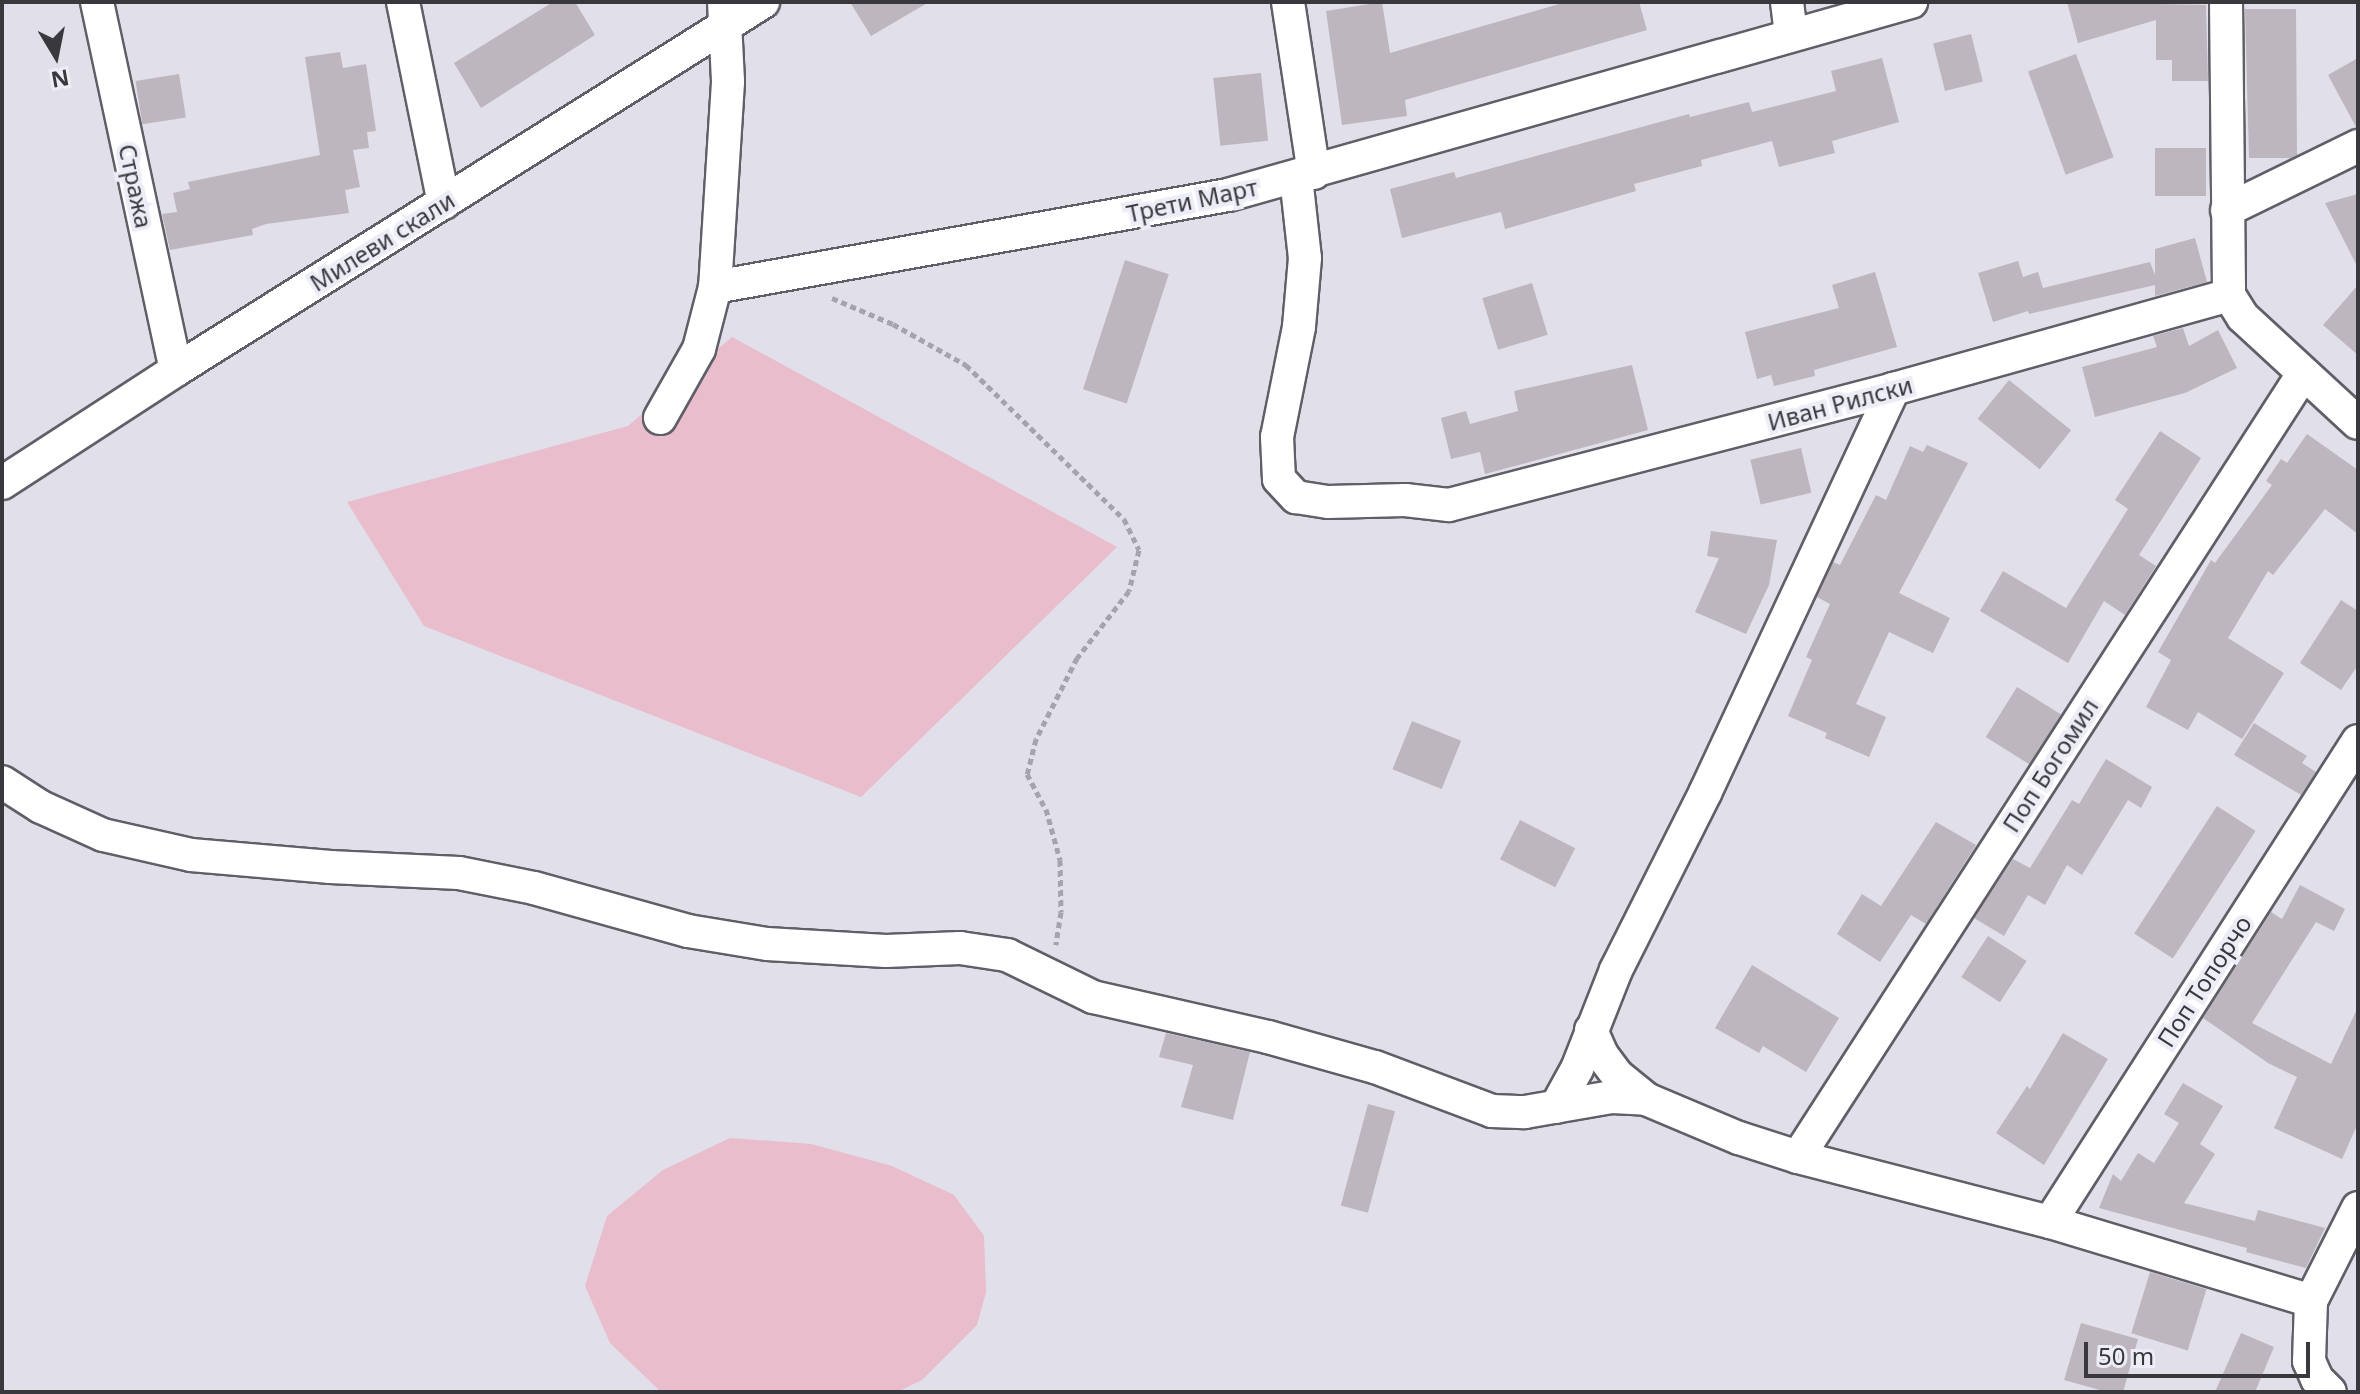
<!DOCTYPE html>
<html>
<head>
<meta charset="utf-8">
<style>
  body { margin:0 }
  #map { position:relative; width:2360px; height:1394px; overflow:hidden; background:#e0dfea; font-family:"Noto Sans",sans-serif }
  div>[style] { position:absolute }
  .green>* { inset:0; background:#e9bdcb }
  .building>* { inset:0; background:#bdb6be; transform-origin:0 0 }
  .path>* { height:5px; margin-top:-2.5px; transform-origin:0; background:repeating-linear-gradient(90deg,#a5a4ad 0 6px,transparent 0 10px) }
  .roads { filter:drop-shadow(2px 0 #5f5f68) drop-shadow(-2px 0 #5f5f68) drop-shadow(0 2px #5f5f68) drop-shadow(0 -2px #5f5f68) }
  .minor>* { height:32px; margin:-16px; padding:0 16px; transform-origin:16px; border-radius:16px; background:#fff }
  span { translate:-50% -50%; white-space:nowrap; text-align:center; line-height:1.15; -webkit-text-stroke:8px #ededf8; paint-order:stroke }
  .street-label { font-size:24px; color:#39393d }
  .frame { position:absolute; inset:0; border:4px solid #39393d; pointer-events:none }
  .north { position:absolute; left:16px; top:16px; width:80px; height:80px; -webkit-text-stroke:6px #ededf8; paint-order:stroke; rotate:170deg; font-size:22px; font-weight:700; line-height:32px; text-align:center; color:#39393d }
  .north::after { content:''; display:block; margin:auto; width:28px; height:36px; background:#39393d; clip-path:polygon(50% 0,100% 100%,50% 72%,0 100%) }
  .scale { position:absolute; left:2084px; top:1342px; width:226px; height:36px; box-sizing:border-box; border:4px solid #39393d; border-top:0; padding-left:10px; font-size:24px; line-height:28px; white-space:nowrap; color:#39393d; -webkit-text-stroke:6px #ededf8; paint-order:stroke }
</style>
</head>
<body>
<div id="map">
  <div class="green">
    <div style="clip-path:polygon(732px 337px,1117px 547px,861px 797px,424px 626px,347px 502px,628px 426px)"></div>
    <div style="clip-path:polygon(730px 1138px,811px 1144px,892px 1166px,954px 1195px,984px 1236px,986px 1292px,977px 1325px,922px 1380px,897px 1392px,660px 1391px,610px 1343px,585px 1286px,607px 1216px,663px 1170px)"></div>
  </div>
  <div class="building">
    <div style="clip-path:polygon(553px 2px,575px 2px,595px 35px,481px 108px,454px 63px)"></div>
    <div style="clip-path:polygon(850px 2px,929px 2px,871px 36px)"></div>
    <div style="clip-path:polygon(1382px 2px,1390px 53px,1566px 2px,1639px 2px,1647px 30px,1405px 100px,1407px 116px,1342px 125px,1326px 11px)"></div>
    <div style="clip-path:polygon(2067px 2px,2206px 5px,2208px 81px,2172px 81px,2172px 60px,2156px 60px,2156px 20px,2078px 43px)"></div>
    <div style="clip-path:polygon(2245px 9px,2296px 9px,2297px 155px,2291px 158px,2249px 158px)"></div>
    <div style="left:1971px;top:34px;width:49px;height:39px;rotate:76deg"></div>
    <div style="clip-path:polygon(340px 52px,343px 68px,366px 64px,376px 131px,367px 132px,369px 148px,353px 150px,360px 187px,345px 190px,349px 213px,266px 224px,252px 229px,253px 235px,170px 250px,162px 214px,177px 212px,173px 193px,190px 189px,188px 182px,320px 155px,305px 57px)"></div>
    <div style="left:2076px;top:54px;width:110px;height:51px;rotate:70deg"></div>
    <div style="clip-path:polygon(1882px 58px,1899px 122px,1832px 141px,1835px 153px,1779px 167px,1772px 141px,1701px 160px,1702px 166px,1634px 184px,1636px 191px,1505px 229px,1501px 212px,1402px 238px,1390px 189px,1454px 172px,1456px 178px,1689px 114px,1690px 117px,1749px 102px,1752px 112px,1836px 91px,1831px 71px)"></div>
    <div style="clip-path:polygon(2358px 58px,2358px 127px,2356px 127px,2328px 75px)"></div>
    <div style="left:1261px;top:73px;width:68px;height:48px;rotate:84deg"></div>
    <div style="left:179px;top:74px;width:44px;height:44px;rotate:81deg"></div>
    <div style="left:2155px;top:148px;width:51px;height:48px"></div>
    <div style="clip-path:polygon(2358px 194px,2358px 268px,2325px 203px)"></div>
    <div style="clip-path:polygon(2195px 238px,2207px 282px,2155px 296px,2155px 285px,2029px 314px,2028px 311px,1993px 322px,1978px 273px,2018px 261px,2023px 277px,2038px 272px,2043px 288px,2150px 262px,2155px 275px,2155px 249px)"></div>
    <div style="left:1125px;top:260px;width:46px;height:136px;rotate:18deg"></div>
    <div style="clip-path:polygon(1875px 272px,1897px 347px,1814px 370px,1815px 376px,1774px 386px,1771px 375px,1757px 379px,1745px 332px,1839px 308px,1832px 285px)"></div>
    <div style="left:1532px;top:283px;width:54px;height:52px;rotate:73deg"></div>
    <div style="clip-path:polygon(2358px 285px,2358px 355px,2323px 325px)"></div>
    <div style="clip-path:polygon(2183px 328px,2189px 346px,2218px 330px,2237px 368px,2185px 393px,2095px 417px,2082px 367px,2157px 347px,2153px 336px)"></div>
    <div style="clip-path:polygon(1632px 365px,1648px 430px,1485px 474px,1480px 452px,1451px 459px,1441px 418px,1466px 411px,1470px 424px,1518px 411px,1514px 391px)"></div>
    <div style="left:2009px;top:380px;width:80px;height:50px;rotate:39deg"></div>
    <div style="clip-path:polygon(2160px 431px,2201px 458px,2139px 555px,2156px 566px,2125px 615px,2104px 601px,2068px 663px,1980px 611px,2003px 571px,2066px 608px,2128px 509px,2115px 500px)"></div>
    <div style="clip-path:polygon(2307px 434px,2358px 470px,2358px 534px,2325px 509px,2273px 575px,2268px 571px,2228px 638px,2284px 673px,2242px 739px,2198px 712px,2188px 730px,2146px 707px,2171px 660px,2158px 652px,2211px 560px,2215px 563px,2272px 485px,2266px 481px,2281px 459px,2287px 463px)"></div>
    <div style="clip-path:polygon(1927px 445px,1968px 463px,1899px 593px,1950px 618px,1933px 653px,1889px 632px,1856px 704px,1886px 717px,1869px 757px,1825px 738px,1827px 733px,1788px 716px,1812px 660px,1806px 657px,1830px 604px,1817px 597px,1833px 562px,1840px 565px,1876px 495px,1886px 500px,1910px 446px,1923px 452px)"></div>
    <div style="left:1801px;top:448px;width:46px;height:52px;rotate:77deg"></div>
    <div style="clip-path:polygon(1711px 531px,1777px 540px,1769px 585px,1746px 634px,1695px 612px,1719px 558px,1707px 556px)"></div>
    <div style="clip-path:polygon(2341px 600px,2358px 611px,2358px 665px,2341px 690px,2300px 663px)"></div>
    <div style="left:2017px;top:687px;width:52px;height:59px;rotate:32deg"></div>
    <div style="left:1412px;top:721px;width:53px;height:52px;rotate:22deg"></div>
    <div style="clip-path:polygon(2254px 723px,2307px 756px,2302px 763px,2316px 772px,2301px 795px,2234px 755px)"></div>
    <div style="clip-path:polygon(2106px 759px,2152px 787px,2141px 808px,2128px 800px,2082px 875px,2067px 865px,2045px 905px,2028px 895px,2004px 936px,1974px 918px,2013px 859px,2030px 868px,2072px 800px,2079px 804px)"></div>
    <div style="left:2217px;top:806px;width:46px;height:152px;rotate:33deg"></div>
    <div style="left:1520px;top:820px;width:62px;height:44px;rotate:27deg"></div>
    <div style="clip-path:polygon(1936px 822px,1976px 845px,1926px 924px,1911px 915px,1880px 962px,1837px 934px,1862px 894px,1881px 906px)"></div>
    <div style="clip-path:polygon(2300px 885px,2345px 909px,2334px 931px,2316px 922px,2252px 1023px,2331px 1064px,2358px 1007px,2358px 1123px,2342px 1159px,2274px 1128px,2297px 1077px,2268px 1063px,2203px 1018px,2271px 912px,2282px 919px)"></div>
    <div style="left:1988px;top:936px;width:46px;height:49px;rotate:33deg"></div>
    <div style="clip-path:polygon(1752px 965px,1839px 1018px,1806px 1072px,1763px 1046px,1759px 1053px,1715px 1028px)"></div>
    <div style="clip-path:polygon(1166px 1033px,1250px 1052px,1233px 1120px,1181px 1107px,1193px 1065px,1159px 1057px)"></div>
    <div style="clip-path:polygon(2063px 1033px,2108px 1059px,2044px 1165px,1996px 1133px,2027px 1086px,2030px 1089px)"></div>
    <div style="clip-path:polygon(2183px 1083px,2223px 1106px,2200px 1144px,2215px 1154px,2184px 1203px,2255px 1221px,2258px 1210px,2325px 1228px,2306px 1268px,2246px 1252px,2247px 1248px,2099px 1208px,2113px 1174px,2121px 1181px,2138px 1153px,2154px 1163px,2179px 1123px,2164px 1114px)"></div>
    <div style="left:1368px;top:1104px;width:28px;height:105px;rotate:15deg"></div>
    <div style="left:2150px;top:1272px;width:59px;height:64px;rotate:17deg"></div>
    <div style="clip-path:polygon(2081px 1323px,2138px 1339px,2123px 1392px,2107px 1392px,2064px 1380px)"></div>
    <div style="clip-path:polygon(2241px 1333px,2274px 1347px,2255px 1392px,2215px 1392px)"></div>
  </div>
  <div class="path">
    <div style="left:832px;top:298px;width:66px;rotate:23.1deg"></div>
    <div style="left:893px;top:324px;width:84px;rotate:29.3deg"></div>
    <div style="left:966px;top:365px;width:221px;rotate:44.3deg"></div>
    <div style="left:1124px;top:519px;width:34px;rotate:64deg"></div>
    <div style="left:1139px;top:550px;width:42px;rotate:103.7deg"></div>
    <div style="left:1129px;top:591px;width:85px;rotate:127.8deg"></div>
    <div style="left:1077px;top:658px;width:91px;rotate:116.8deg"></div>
    <div style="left:1036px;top:739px;width:36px;rotate:104deg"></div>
    <div style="left:1027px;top:774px;width:40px;rotate:62deg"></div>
    <div style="left:1046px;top:809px;width:53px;rotate:74.6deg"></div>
    <div style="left:1060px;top:860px;width:52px;rotate:88.9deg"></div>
    <div style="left:1061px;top:912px;width:33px;rotate:99deg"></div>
  </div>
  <div class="roads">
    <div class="minor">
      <div style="left:97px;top:2px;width:376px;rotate:77.9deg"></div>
      <div style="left:403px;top:2px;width:205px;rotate:78.5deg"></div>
      <div style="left:724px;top:2px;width:80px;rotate:87.1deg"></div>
      <div style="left:728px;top:82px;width:205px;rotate:93.6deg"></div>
      <div style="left:715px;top:287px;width:521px;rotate:-10.17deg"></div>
      <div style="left:1228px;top:195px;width:710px;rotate:-15.78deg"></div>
      <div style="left:1288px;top:2px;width:173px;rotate:81.4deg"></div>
      <div style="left:1787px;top:2px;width:33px;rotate:83deg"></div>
      <div style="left:2226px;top:2px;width:293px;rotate:89.4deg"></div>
      <div style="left:2229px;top:295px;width:26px;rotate:58deg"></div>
      <div style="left:2243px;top:317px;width:156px;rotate:42.7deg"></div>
      <div style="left:1296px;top:177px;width:81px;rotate:83.7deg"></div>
      <div style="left:1305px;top:258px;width:69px;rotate:95deg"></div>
      <div style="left:1299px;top:327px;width:112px;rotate:101.3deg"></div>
      <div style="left:1277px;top:437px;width:42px;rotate:87.3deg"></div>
      <div style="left:1279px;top:479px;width:25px;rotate:47deg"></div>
      <div style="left:1296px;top:497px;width:32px;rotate:9deg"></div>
      <div style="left:1328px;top:502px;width:77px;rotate:-1.5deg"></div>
      <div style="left:1405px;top:500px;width:44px;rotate:6.5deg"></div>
      <div style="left:1449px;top:505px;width:459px;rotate:-14.6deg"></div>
      <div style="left:1893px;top:389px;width:349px;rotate:-15.6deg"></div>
      <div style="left:2227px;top:210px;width:146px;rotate:-26deg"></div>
      <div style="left:660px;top:418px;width:79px;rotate:-60.5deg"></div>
      <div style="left:699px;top:349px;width:64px;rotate:-75.5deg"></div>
      <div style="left:2px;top:483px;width:207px;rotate:-33deg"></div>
      <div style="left:176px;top:370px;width:693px;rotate:-32.08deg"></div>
      <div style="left:2px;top:782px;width:46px;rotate:32.7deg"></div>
      <div style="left:41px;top:807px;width:68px;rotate:24.3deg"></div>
      <div style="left:103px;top:835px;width:90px;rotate:12.8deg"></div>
      <div style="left:191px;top:855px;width:140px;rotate:4.9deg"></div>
      <div style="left:330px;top:867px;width:129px;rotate:2.7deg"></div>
      <div style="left:459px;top:873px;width:76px;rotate:11.3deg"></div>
      <div style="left:534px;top:888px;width:160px;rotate:15.6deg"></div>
      <div style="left:688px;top:931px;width:80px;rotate:9.3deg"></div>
      <div style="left:767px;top:944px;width:119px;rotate:3.4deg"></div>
      <div style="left:886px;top:951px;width:74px;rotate:-2.3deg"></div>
      <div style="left:960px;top:948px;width:48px;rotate:8.5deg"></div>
      <div style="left:1007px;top:955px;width:96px;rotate:26deg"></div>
      <div style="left:1093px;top:997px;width:180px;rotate:12.9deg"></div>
      <div style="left:1268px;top:1037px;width:111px;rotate:15.7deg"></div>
      <div style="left:1375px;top:1067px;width:125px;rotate:20.6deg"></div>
      <div style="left:1492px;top:1111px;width:33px;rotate:2deg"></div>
      <div style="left:1525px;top:1112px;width:88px;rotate:-9.8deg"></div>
      <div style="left:1612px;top:1097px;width:34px;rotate:3deg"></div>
      <div style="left:1646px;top:1099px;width:101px;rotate:22.8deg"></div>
      <div style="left:1739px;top:1138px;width:62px;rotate:17.9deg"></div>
      <div style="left:1798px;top:1157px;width:260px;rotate:14.5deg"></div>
      <div style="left:2050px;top:1222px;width:273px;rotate:16.8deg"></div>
      <div style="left:2311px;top:1301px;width:104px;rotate:-63.2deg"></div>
      <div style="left:1591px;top:1030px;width:27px;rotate:66deg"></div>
      <div style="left:1602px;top:1055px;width:26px;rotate:53deg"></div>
      <div style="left:1618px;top:1076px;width:36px;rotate:39deg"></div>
      <div style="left:1556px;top:1107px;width:43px;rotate:-61.1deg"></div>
      <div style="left:1577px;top:1069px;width:106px;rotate:-68.5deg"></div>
      <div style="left:1616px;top:970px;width:198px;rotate:-63.3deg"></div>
      <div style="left:1705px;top:793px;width:446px;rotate:-65deg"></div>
      <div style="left:1798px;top:1157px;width:932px;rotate:-57.18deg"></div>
      <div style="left:2050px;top:1222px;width:571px;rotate:-57.37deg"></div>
      <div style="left:2311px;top:1301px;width:60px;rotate:91.9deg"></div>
      <div style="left:2309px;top:1361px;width:20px;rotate:66deg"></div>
      <div style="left:2317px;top:1379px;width:18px;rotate:45deg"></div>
    </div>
  </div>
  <div class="street-label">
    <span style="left:136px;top:186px;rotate:78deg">Стража</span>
    <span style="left:1192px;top:200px;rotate:-12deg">Трети Март</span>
    <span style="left:382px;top:241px;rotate:-32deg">Милеви скали</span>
    <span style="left:1840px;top:403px;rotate:-15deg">Иван Рилски</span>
    <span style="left:2050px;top:765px;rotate:-57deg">Поп Богомил</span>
    <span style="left:2204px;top:981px;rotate:-57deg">Поп Топорчо</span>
  </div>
  <div class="frame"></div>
  <div class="north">N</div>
  <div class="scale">50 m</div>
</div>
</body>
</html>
